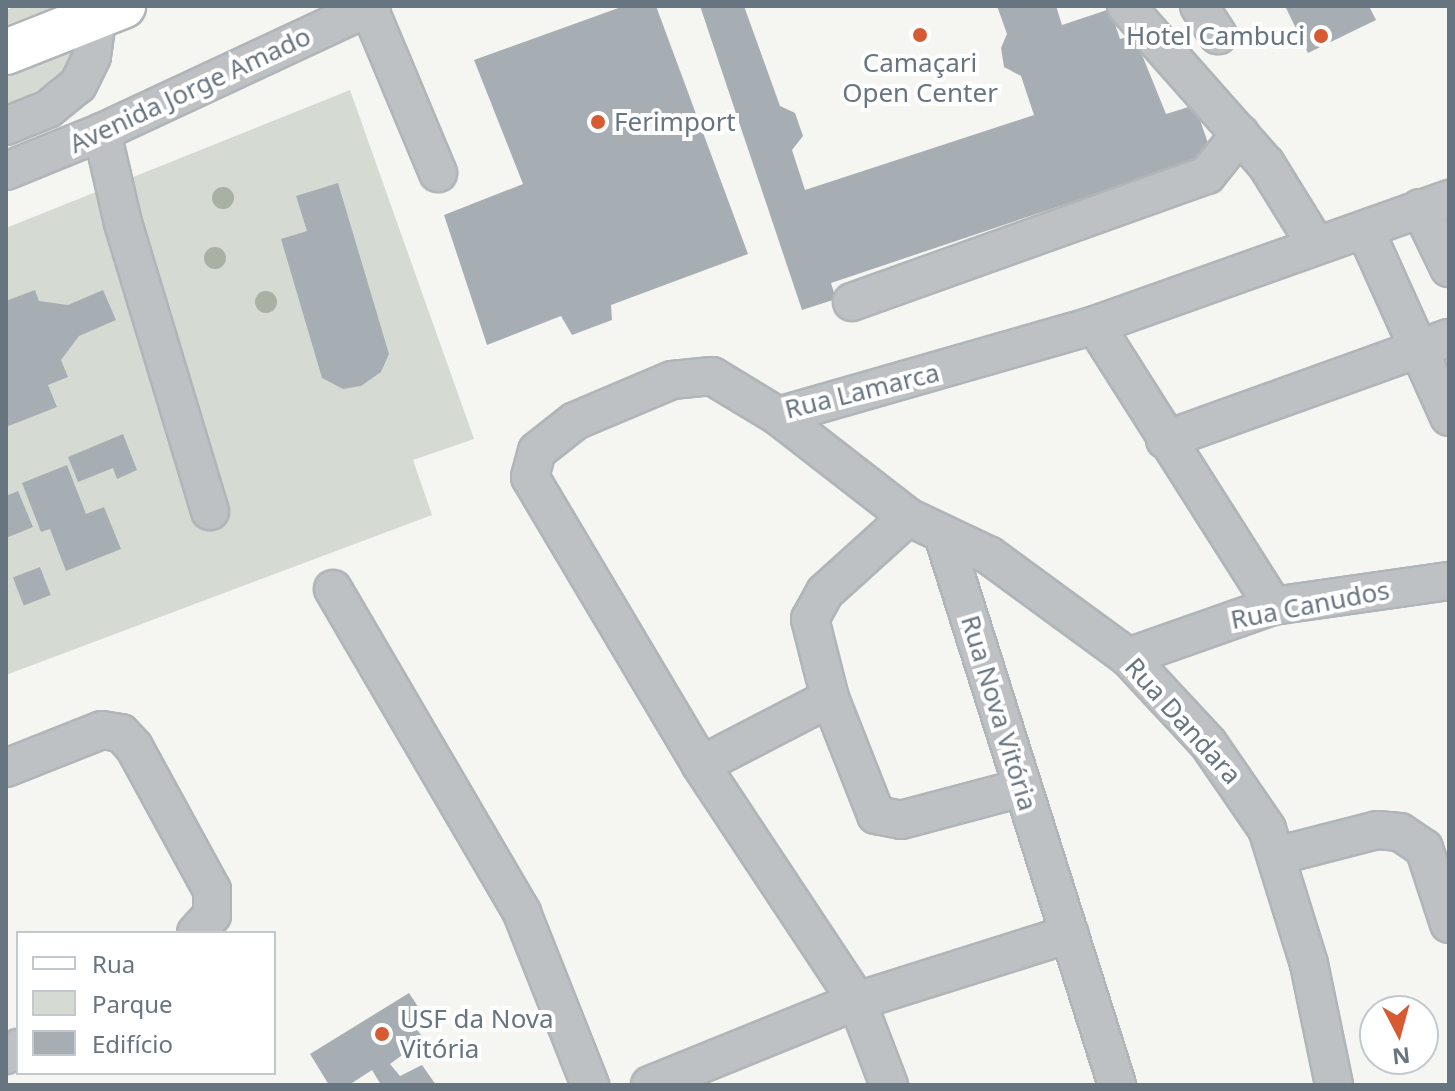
<!DOCTYPE html>
<html>
<head>
<meta charset="utf-8">
<style>
  body { margin:0 }
  #map { position:relative; width:1455px; height:1091px; overflow:hidden; background:#f5f5f2; font-family:"Noto Sans",sans-serif }
  div>[style] { position:absolute }
  .green>* { inset:0; background:#d5dad2 }
  .building>* { inset:0; background:#a7aeb3; transform-origin:0 0 }
  .roads { filter:drop-shadow(2px 0 #b0b5b8) drop-shadow(-2px 0 #b0b5b8) drop-shadow(0 2px #b0b5b8) drop-shadow(0 -2px #b0b5b8) }
  .minor>* { height:36px; margin:-18px; padding:0 18px; transform-origin:18px; border-radius:18px; background:#bdc1c4 }
  .major>* { height:44px; margin:-22px; padding:0 22px; transform-origin:22px; border-radius:22px; background:#fff }
  .trees>* { width:22px; height:22px; margin:-11px; border-radius:50%; background:#a8b1a4 }
  .dots>* { width:22px; height:22px; translate:-50% -50%; box-sizing:border-box; border:4px solid #fff; border-radius:50% }
  span { translate:-50% -50%; white-space:nowrap; text-align:center; line-height:1.15; -webkit-text-stroke:8px #fff; paint-order:stroke }
  .poi-label { font-size:26px; color:#677581 }
  .right { translate:-100% -50%; text-align:right }
  .left { translate:0 -50%; text-align:left }
  .street-label { font-size:26px; color:#677581 }
  .frame { position:absolute; inset:0; border:8px solid #677581; pointer-events:none }
  .legend { position:absolute; left:16px; top:931px; width:260px; height:144px; box-sizing:border-box; background:#fff; border:2px solid #c2c8cd; margin:0; padding:10px 14px; list-style:none; font-size:24px; color:#677581 }
  .legend li { display:flex; align-items:center; gap:16px; height:40px }
  .legend b { width:40px; border:2px solid #c2c8cd }
  .north { position:absolute; left:1359px; top:995px; width:80px; height:80px; box-sizing:border-box; background:#fff; border:2px solid #c2c8cd; border-radius:50%; rotate:174deg; font-size:22px; font-weight:700; line-height:32px; text-align:center; color:#677581 }
  .north::after { content:''; display:block; margin:auto; width:28px; height:36px; background:#d65a32; clip-path:polygon(50% 0,100% 100%,50% 72%,0 100%) }
</style>
</head>
<body>
<div id="map">
  <div class="green">
    <div style="clip-path:polygon(17px 6px,53px 6px,54px 7px,6px 25px,6px 10px)"></div>
    <div style="clip-path:polygon(70px 46px,75px 53px,70px 65px,53px 82px,6px 107px,6px 67px)"></div>
    <div style="clip-path:polygon(350px 90px,474px 439px,413px 460px,432px 515px,6px 675px,6px 228px)"></div>
  </div>
  <div class="building">
    <div style="clip-path:polygon(624px 6px,656px 6px,748px 254px,611px 305px,612px 320px,572px 335px,561px 316px,487px 345px,444px 215px,523px 184px,474px 60px)"></div>
    <div style="clip-path:polygon(700px 6px,744px 6px,780px 106px,795px 113px,803px 136px,792px 150px,805px 190px,1034px 115px,1021px 76px,1004px 67px,1001px 48px,1007px 34px,997px 6px,1056px 6px,1062px 25px,1110px 9px,1120px 39px,1134px 35px,1166px 114px,1195px 105px,1212px 155px,831px 283px,836px 299px,802px 310px)"></div>
    <div style="clip-path:polygon(1285px 6px,1369px 6px,1376px 20px,1308px 53px)"></div>
    <div style="clip-path:polygon(338px 183px,389px 354px,381px 372px,361px 386px,343px 389px,322px 378px,281px 239px,307px 231px,296px 196px)"></div>
    <div style="clip-path:polygon(35px 290px,39px 301px,68px 305px,103px 290px,116px 320px,79px 336px,61px 360px,68px 377px,48px 385px,57px 407px,6px 427px,6px 301px)"></div>
    <div style="clip-path:polygon(123px 434px,137px 470px,117px 479px,113px 468px,78px 482px,68px 457px)"></div>
    <div style="clip-path:polygon(67px 465px,86px 514px,104px 507px,121px 549px,66px 571px,50px 529px,41px 532px,22px 483px)"></div>
    <div style="clip-path:polygon(18px 491px,33px 527px,6px 538px,6px 496px)"></div>
    <div style="left:40px;top:567px;width:30px;height:29px;rotate:69deg"></div>
    <div style="clip-path:polygon(409px 993px,427px 1020px,416px 1028px,424px 1039px,390px 1064px,400px 1076px,422px 1065px,436px 1085px,381px 1085px,372px 1070px,349px 1085px,329px 1085px,310px 1054px)"></div>
  </div>
  <div class="roads">
    <div class="minor">
      <div style="left:1126px;top:6px;width:211px;rotate:48.5deg"></div>
      <div style="left:1266px;top:164px;width:95px;rotate:58.3deg"></div>
      <div style="left:1199px;top:6px;width:35px;rotate:57deg"></div>
      <div style="left:369px;top:8px;width:179px;rotate:67.3deg"></div>
      <div style="left:6px;top:126px;width:45px;rotate:-22deg"></div>
      <div style="left:48px;top:109px;width:38px;rotate:-39deg"></div>
      <div style="left:78px;top:85px;width:32px;rotate:-64deg"></div>
      <div style="left:92px;top:56px;width:50px;rotate:-82deg"></div>
      <div style="left:102px;top:132px;width:93px;rotate:77deg"></div>
      <div style="left:123px;top:223px;width:301px;rotate:73.2deg"></div>
      <div style="left:6px;top:171px;width:104px;rotate:-22.1deg"></div>
      <div style="left:102px;top:132px;width:298px;rotate:-25deg"></div>
      <div style="left:1420px;top:208px;width:67px;rotate:64.2deg"></div>
      <div style="left:1365px;top:230px;width:205px;rotate:65.8deg"></div>
      <div style="left:852px;top:302px;width:377px;rotate:-19.7deg"></div>
      <div style="left:1207px;top:175px;width:53px;rotate:-51.2deg"></div>
      <div style="left:1095px;top:325px;width:333px;rotate:57.6deg"></div>
      <div style="left:778px;top:416px;width:165px;rotate:37.8deg"></div>
      <div style="left:908px;top:517px;width:91px;rotate:25.4deg"></div>
      <div style="left:990px;top:556px;width:171px;rotate:36.2deg"></div>
      <div style="left:1128px;top:657px;width:117px;rotate:47.1deg"></div>
      <div style="left:1208px;top:743px;width:104px;rotate:55.5deg"></div>
      <div style="left:1267px;top:829px;width:141px;rotate:72.7deg"></div>
      <div style="left:1309px;top:964px;width:124px;rotate:78.3deg"></div>
      <div style="left:1165px;top:440px;width:302px;rotate:-19.8deg"></div>
      <div style="left:908px;top:517px;width:112px;rotate:137.9deg"></div>
      <div style="left:825px;top:592px;width:31px;rotate:119deg"></div>
      <div style="left:810px;top:619px;width:81px;rotate:75.8deg"></div>
      <div style="left:830px;top:698px;width:126px;rotate:68.5deg"></div>
      <div style="left:876px;top:815px;width:25px;rotate:11deg"></div>
      <div style="left:901px;top:820px;width:124px;rotate:-14.9deg"></div>
      <div style="left:943px;top:535px;width:577px;rotate:72.44deg"></div>
      <div style="left:333px;top:589px;width:375px;rotate:59.7deg"></div>
      <div style="left:522px;top:913px;width:185px;rotate:68.4deg"></div>
      <div style="left:1128px;top:657px;width:154px;rotate:-19.4deg"></div>
      <div style="left:1273px;top:606px;width:178px;rotate:-8.1deg"></div>
      <div style="left:701px;top:765px;width:145px;rotate:-27.4deg"></div>
      <div style="left:6px;top:768px;width:103px;rotate:-21.6deg"></div>
      <div style="left:102px;top:730px;width:19px;rotate:9deg"></div>
      <div style="left:121px;top:733px;width:19px;rotate:47deg"></div>
      <div style="left:134px;top:747px;width:163px;rotate:61.4deg"></div>
      <div style="left:212px;top:890px;width:25px;rotate:90deg"></div>
      <div style="left:212px;top:915px;width:24px;rotate:132deg"></div>
      <div style="left:1276px;top:856px;width:104px;rotate:-14.4deg"></div>
      <div style="left:1377px;top:830px;width:23px;rotate:5deg"></div>
      <div style="left:1400px;top:832px;width:29px;rotate:34deg"></div>
      <div style="left:1424px;top:848px;width:80px;rotate:71.8deg"></div>
      <div style="left:6px;top:1055px;width:14px;rotate:-30deg"></div>
      <div style="left:650px;top:1085px;width:223px;rotate:-22.1deg"></div>
      <div style="left:857px;top:1001px;width:223px;rotate:-17.5deg"></div>
      <div style="left:889px;top:1085px;width:90px;rotate:-110.9deg"></div>
      <div style="left:857px;top:1001px;width:283px;rotate:-123.5deg"></div>
      <div style="left:701px;top:765px;width:335px;rotate:-120.7deg"></div>
      <div style="left:530px;top:477px;width:27px;rotate:-75deg"></div>
      <div style="left:537px;top:451px;width:48px;rotate:-38.3deg"></div>
      <div style="left:575px;top:421px;width:105px;rotate:-22.9deg"></div>
      <div style="left:672px;top:380px;width:40px;rotate:-5.7deg"></div>
      <div style="left:712px;top:376px;width:77px;rotate:31.2deg"></div>
      <div style="left:778px;top:416px;width:330px;rotate:-16deg"></div>
      <div style="left:1095px;top:325px;width:376px;rotate:-19.6deg"></div>
    </div>
    <div class="major">
      <div style="left:6px;top:52px;width:126px;rotate:-21.5deg"></div>
    </div>
  </div>
  <div class="trees">
    <div style="left:223px;top:198px"></div>
    <div style="left:215px;top:258px"></div>
    <div style="left:266px;top:302px"></div>
  </div>
  <div class="dots">
    <div style="left:920px;top:35px;background:#d65a32"></div>
    <div style="left:1321px;top:36px;background:#d65a32"></div>
    <div style="left:598px;top:122px;background:#d65a32"></div>
    <div style="left:382px;top:1034px;background:#d65a32"></div>
  </div>
  <div class="poi-label">
    <span class="right" style="left:1305px;top:36px">Hotel Cambuci</span>
    <span style="left:920px;top:78px">Camaçari<br>Open Center</span>
    <span class="left" style="left:614px;top:122px">Ferimport</span>
    <span class="left" style="left:400px;top:1034px">USF da Nova<br>Vitória</span>
  </div>
  <div class="street-label">
    <span style="left:190px;top:90px;rotate:-25deg">Avenida Jorge Amado</span>
    <span style="left:862px;top:391px;rotate:-14deg">Rua Lamarca</span>
    <span style="left:1310px;top:605px;rotate:-11deg">Rua Canudos</span>
    <span style="left:999px;top:713px;rotate:73deg">Rua Nova Vitória</span>
    <span style="left:1183px;top:721px;rotate:48deg">Rua Dandara</span>
  </div>
  <div class="frame"></div>
  <ul class="legend">
  <li><b style="height:10px;background:#fff"></b>Rua</li>
  <li><b style="height:22px;background:#d5dad2"></b>Parque</li>
  <li><b style="height:22px;background:#a7aeb3"></b>Edifício</li>
  </ul>
  <div class="north">N</div>
</div>
</body>
</html>
